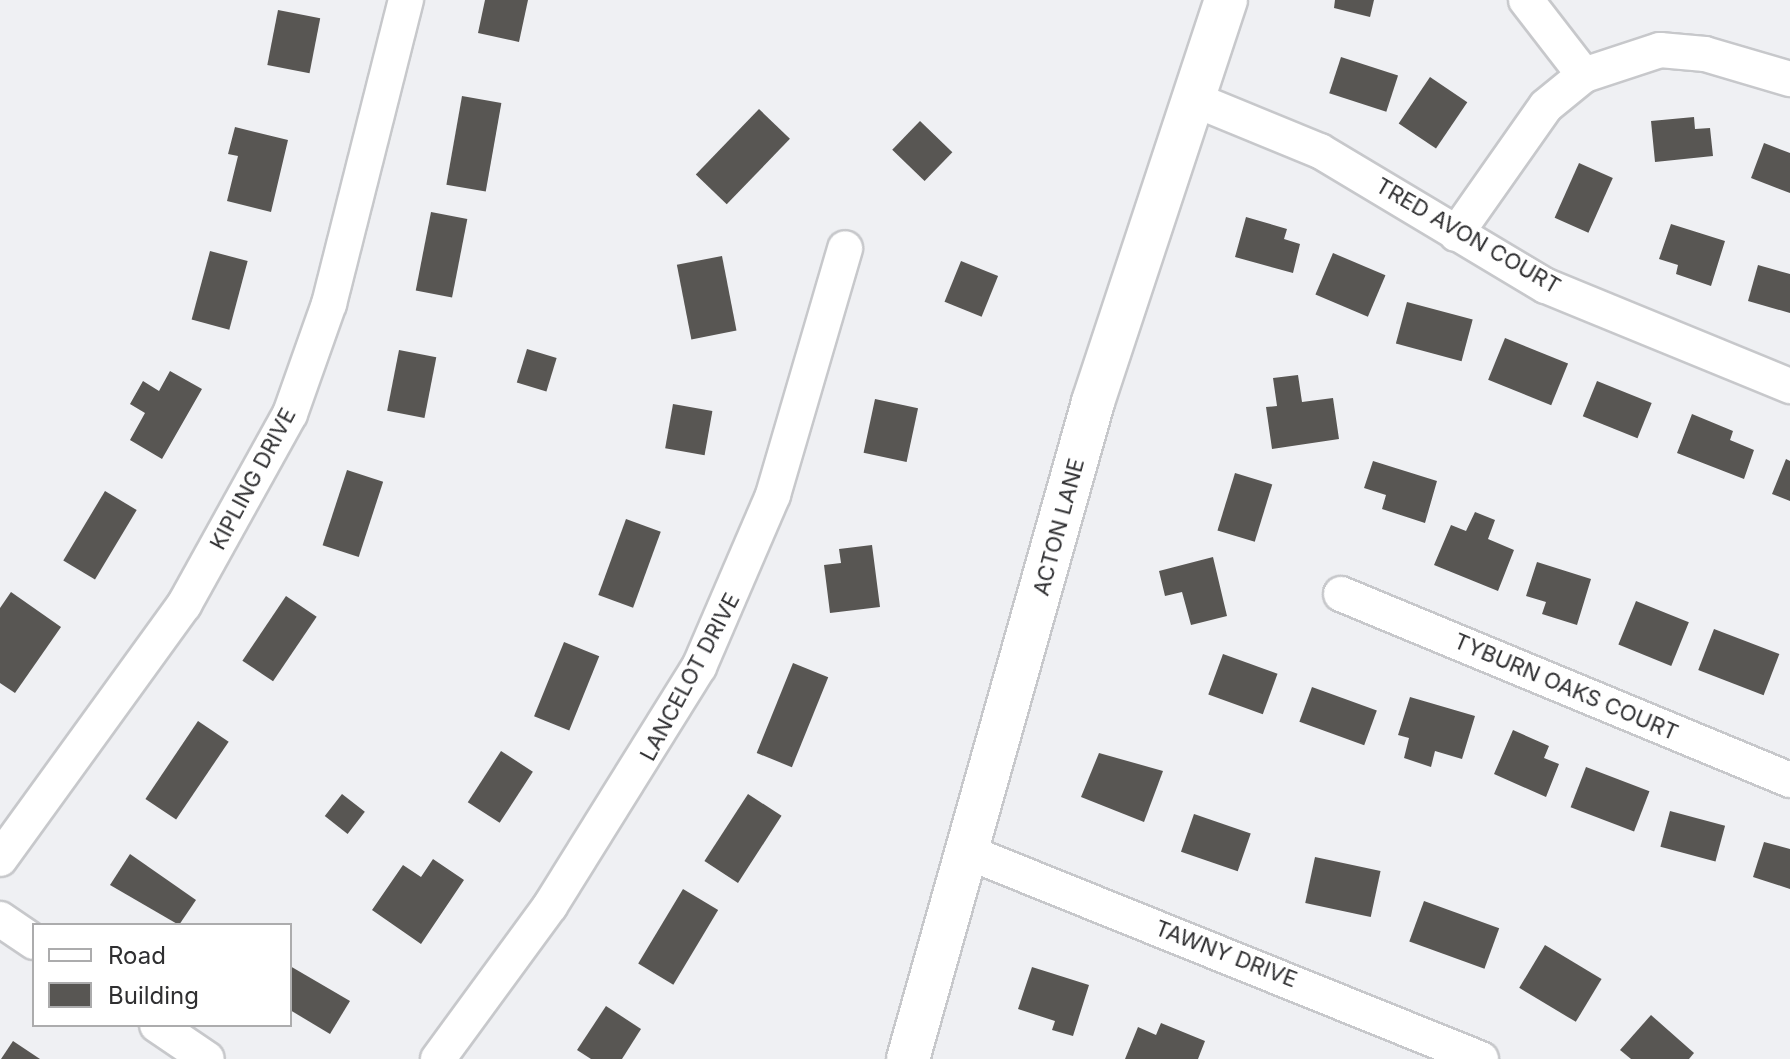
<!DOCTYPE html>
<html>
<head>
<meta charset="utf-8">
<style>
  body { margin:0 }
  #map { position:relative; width:1790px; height:1059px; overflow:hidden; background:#eff0f3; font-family:Inter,sans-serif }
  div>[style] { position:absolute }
  .building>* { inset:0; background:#585653; transform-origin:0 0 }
  .roads { filter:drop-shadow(2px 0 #c7c8cb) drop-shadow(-2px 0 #c7c8cb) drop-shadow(0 2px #c7c8cb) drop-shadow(0 -2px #c7c8cb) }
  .minor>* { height:34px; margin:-17px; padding:0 17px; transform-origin:17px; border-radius:17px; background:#fff }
  .tertiary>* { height:42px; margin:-21px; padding:0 21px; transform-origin:21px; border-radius:21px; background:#fff }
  span { translate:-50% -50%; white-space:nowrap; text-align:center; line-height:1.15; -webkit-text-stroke:8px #fff; paint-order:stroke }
  .street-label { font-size:22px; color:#2f2f31 }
  .legend { position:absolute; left:32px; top:923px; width:260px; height:104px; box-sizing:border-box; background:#fff; border:2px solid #acacad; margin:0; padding:10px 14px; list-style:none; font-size:24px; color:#2f2f31 }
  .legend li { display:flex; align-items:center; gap:16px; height:40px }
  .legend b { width:40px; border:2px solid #acacad }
</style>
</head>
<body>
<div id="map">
  <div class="building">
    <div style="clip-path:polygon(485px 0,528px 0,519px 42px,478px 33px)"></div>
    <div style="clip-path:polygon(1335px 0,1374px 0,1370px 17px,1334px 8px)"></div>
    <div style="left:278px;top:10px;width:43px;height:56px;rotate:11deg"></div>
    <div style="left:1341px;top:57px;width:60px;height:38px;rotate:18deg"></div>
    <div style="left:1430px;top:77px;width:45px;height:56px;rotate:34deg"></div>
    <div style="left:462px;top:96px;width:40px;height:90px;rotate:10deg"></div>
    <div style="left:759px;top:109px;width:43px;height:91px;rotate:44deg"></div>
    <div style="clip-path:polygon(1694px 117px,1695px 129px,1710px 128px,1713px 156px,1655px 162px,1651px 121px)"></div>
    <div style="left:920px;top:121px;width:45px;height:40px;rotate:44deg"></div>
    <div style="clip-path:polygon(235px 127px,288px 140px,271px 212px,227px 201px,238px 156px,228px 154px)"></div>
    <div style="clip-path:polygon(1764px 143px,1790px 153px,1790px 193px,1751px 178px)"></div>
    <div style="left:1579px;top:163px;width:37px;height:60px;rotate:24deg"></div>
    <div style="left:431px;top:212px;width:37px;height:80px;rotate:11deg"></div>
    <div style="clip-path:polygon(1246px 217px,1287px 229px,1284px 239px,1300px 244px,1293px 273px,1235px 257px)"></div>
    <div style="clip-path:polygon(1671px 224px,1725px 241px,1711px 286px,1676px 274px,1678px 265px,1659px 259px)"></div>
    <div style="left:210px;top:251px;width:39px;height:71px;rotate:15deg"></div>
    <div style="left:1333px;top:253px;width:57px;height:45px;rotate:23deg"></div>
    <div style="left:722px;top:256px;width:76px;height:46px;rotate:79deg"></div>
    <div style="left:961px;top:261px;width:40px;height:44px;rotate:22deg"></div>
    <div style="clip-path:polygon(1758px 265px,1790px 274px,1790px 313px,1748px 301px)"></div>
    <div style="left:1407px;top:302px;width:68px;height:43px;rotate:15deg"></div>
    <div style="left:1505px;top:338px;width:68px;height:45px;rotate:22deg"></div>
    <div style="left:527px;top:349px;width:31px;height:35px;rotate:17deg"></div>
    <div style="left:399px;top:350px;width:38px;height:62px;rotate:11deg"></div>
    <div style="clip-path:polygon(170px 371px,202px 389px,162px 459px,130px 440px,145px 413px,130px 404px,143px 381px,159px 391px)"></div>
    <div style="clip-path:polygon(1298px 375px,1302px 402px,1333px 398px,1339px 439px,1272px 449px,1266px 407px,1277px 406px,1273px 378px)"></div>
    <div style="left:1597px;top:381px;width:59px;height:38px;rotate:22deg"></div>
    <div style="left:875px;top:399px;width:44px;height:55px;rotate:12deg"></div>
    <div style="left:673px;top:404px;width:40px;height:45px;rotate:10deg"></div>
    <div style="clip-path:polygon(1692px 414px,1733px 431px,1730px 440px,1754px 450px,1744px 479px,1677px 453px)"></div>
    <div style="clip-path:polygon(1786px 459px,1790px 461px,1790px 501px,1772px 494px)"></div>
    <div style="clip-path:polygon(1373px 461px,1437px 481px,1425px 523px,1382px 509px,1386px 495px,1364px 488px)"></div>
    <div style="left:347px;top:470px;width:38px;height:79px;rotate:18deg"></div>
    <div style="left:1235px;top:473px;width:39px;height:60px;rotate:17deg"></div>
    <div style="left:105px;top:491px;width:37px;height:81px;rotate:31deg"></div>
    <div style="clip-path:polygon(1475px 512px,1495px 520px,1488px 539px,1514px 550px,1498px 591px,1434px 565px,1451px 525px,1466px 531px)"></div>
    <div style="left:626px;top:519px;width:37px;height:81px;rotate:20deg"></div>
    <div style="clip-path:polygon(872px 545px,880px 607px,830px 613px,824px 565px,841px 563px,839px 549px)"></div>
    <div style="clip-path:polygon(1213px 557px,1227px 616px,1191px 625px,1182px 592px,1165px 596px,1159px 571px)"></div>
    <div style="clip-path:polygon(1537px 562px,1591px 579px,1577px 625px,1542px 614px,1546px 602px,1526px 596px)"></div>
    <div style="clip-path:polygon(11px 592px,61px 627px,15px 693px,0 683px,0 608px)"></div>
    <div style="left:286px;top:596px;width:37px;height:78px;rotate:34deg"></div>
    <div style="left:1636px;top:601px;width:57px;height:47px;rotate:22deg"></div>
    <div style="left:1714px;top:629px;width:70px;height:44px;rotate:21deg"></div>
    <div style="left:564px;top:642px;width:38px;height:80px;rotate:22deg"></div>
    <div style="left:1223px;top:654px;width:58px;height:43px;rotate:20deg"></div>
    <div style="left:793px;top:663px;width:38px;height:97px;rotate:22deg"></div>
    <div style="left:1312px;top:687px;width:69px;height:37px;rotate:20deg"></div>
    <div style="clip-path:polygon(1410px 697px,1475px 716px,1462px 759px,1435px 751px,1431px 767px,1404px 758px,1409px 738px,1398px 735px)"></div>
    <div style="left:198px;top:721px;width:37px;height:94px;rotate:34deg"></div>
    <div style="clip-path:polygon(1513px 730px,1549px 746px,1544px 758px,1559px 764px,1546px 797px,1494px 774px)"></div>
    <div style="left:501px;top:751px;width:38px;height:61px;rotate:33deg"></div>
    <div style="clip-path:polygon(1099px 753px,1163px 771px,1144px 822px,1081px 797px)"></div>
    <div style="left:1586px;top:767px;width:68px;height:43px;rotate:21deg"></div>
    <div style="left:342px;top:794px;width:29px;height:28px;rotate:38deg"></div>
    <div style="left:748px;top:794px;width:40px;height:80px;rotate:33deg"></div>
    <div style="left:1670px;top:811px;width:57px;height:37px;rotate:15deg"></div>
    <div style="left:1194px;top:814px;width:60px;height:40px;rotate:19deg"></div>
    <div style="clip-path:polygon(1764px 842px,1790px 849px,1790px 889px,1753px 877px)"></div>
    <div style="clip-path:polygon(130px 854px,196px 900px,179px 925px,110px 885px)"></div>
    <div style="left:1315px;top:857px;width:67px;height:47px;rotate:12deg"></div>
    <div style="clip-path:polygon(433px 859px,464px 880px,421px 944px,372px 910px,403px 865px,421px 877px)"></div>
    <div style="left:683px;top:889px;width:41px;height:87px;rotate:31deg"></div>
    <div style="left:1424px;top:901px;width:80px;height:43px;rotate:20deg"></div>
    <div style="left:1545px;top:945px;width:66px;height:50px;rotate:31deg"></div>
    <div style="clip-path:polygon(290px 966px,350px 1001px,330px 1034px,290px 1010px)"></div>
    <div style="clip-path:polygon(1032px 967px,1089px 985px,1073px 1036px,1052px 1030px,1055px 1021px,1018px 1009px)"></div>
    <div style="clip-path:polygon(606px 1006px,641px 1029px,622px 1059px,591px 1059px,577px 1050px)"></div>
    <div style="clip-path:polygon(1651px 1015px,1694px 1053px,1689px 1059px,1631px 1059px,1620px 1050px)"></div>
    <div style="clip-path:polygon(1161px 1023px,1205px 1041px,1198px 1059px,1125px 1059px,1138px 1027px,1156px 1035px)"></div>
    <div style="clip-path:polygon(13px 1041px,40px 1059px,1px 1059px)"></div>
  </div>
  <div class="roads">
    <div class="minor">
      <div style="left:1526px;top:0;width:95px;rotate:52.3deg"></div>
      <div style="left:1193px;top:99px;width:137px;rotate:22.3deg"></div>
      <div style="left:1320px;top:151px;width:263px;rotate:30.9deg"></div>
      <div style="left:1546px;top:286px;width:264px;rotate:22.3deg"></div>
      <div style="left:1456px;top:234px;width:156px;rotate:-54.9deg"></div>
      <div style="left:1546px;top:106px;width:49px;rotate:-39.2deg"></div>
      <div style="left:1584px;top:75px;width:80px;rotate:-18.2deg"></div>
      <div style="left:1660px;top:50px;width:45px;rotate:5.1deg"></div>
      <div style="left:1705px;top:54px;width:89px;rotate:16.4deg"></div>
      <div style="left:1341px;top:594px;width:486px;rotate:22.5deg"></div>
      <div style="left:970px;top:853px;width:551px;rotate:21.96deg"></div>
      <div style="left:0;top:859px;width:314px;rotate:-54.1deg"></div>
      <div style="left:184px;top:605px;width:218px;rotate:-61deg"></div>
      <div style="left:290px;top:414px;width:117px;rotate:-70.5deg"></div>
      <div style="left:329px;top:304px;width:314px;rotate:-75.8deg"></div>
      <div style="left:0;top:919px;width:41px;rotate:34.1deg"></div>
      <div style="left:157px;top:1025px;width:60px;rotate:34.2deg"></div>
      <div style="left:438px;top:1059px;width:190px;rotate:-53.8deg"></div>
      <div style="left:550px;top:906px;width:282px;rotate:-58.1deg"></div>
      <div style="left:699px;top:667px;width:187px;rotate:-66.7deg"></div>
      <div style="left:773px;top:495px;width:257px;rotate:-73.7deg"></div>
    </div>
    <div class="tertiary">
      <div style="left:908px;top:1059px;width:683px;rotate:-74.27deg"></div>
      <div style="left:1093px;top:402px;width:423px;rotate:-71.7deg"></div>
    </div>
  </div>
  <div class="street-label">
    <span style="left:1468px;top:236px;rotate:30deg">TRED AVON COURT</span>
    <span style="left:253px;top:479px;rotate:-62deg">KIPLING DRIVE</span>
    <span style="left:1059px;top:527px;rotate:-75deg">ACTON LANE</span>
    <span style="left:690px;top:677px;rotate:-62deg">LANCELOT DRIVE</span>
    <span style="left:1566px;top:687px;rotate:23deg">TYBURN OAKS COURT</span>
    <span style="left:1226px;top:954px;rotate:21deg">TAWNY DRIVE</span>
  </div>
  <ul class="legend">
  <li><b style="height:10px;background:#fff"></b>Road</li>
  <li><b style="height:22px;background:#585653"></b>Building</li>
  </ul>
</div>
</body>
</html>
